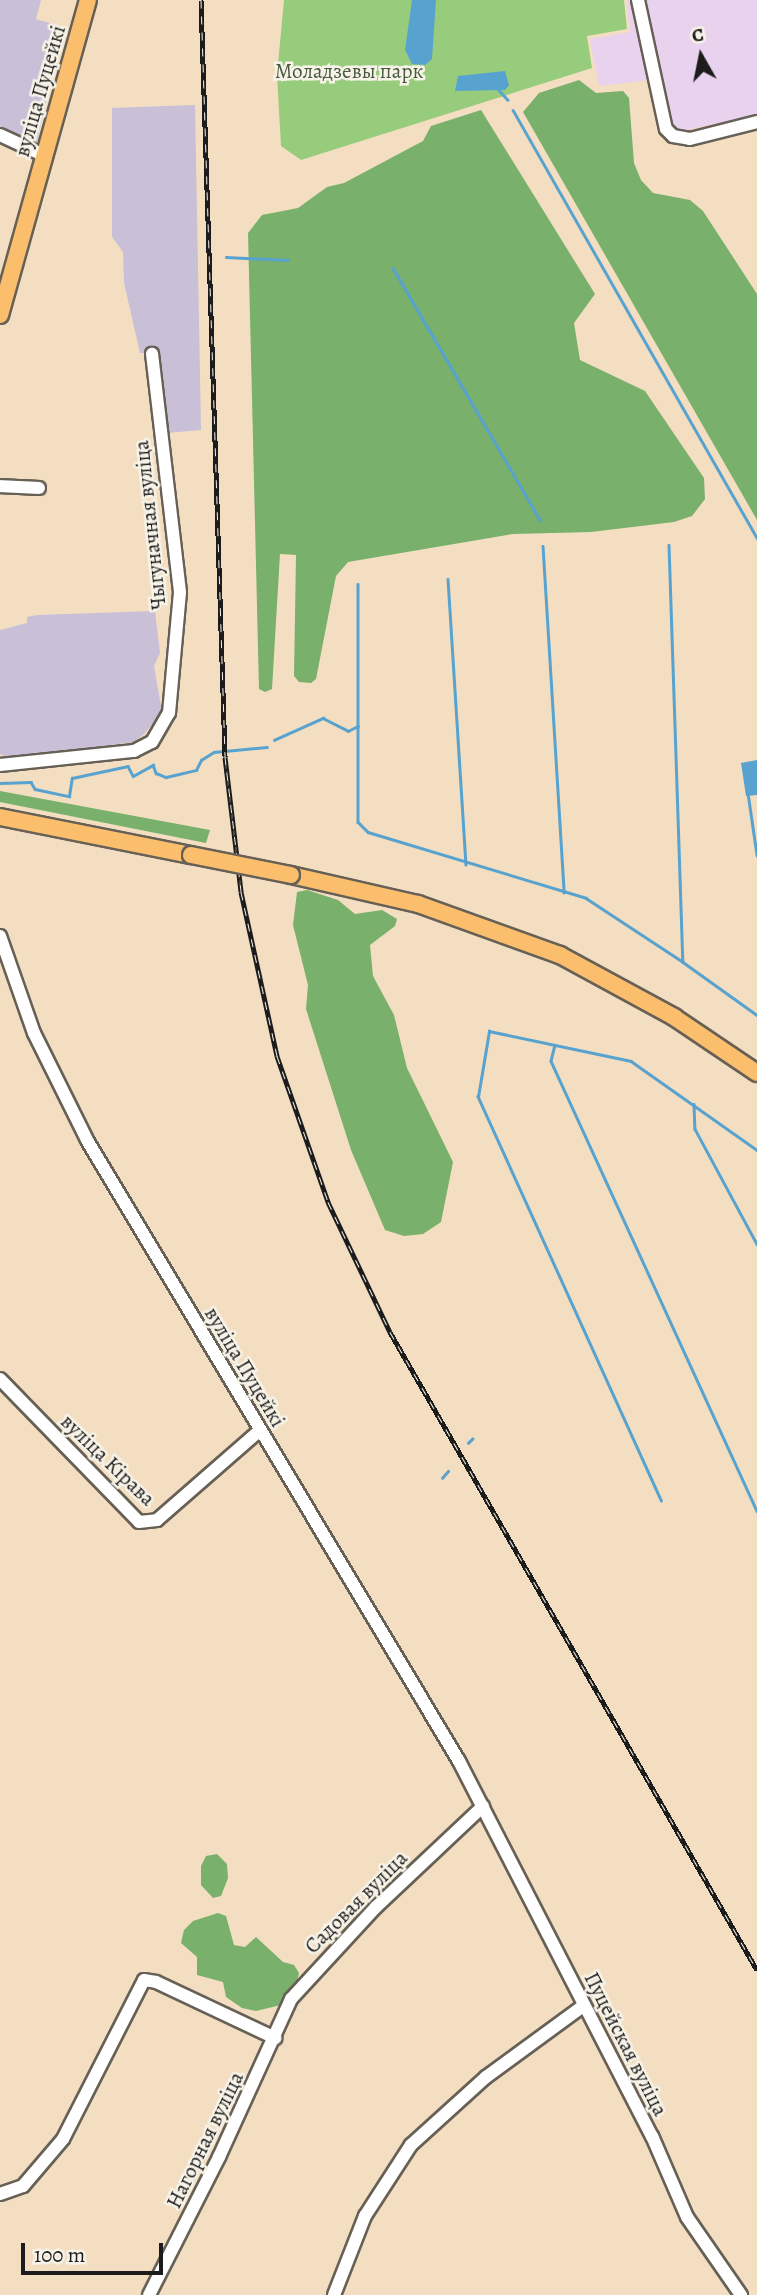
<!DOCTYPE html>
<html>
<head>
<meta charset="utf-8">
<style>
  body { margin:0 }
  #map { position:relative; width:757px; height:2295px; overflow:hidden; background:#f3dec1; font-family:Alegreya,serif }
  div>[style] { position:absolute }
  .built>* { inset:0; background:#e9d2ed }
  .industrial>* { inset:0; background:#c9bfd7 }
  .green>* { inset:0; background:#97cc7d }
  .forest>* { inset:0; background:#79b06c }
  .water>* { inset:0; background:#57a2cf }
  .stream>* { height:2.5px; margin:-1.25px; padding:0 1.25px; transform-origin:1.25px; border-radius:1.25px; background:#57a2cf }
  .roads { filter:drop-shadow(2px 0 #676056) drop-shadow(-2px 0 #676056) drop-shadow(0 2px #676056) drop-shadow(0 -2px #676056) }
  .minor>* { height:12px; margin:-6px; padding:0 6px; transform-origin:6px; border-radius:6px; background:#fff }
  .major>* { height:16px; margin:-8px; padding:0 8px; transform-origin:8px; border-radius:8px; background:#fabe6d }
  .rail>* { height:5px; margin-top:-2.5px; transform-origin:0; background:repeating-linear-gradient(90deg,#f7f3e8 0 8px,#1c1c1c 0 16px); box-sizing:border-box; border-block:2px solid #1c1c1c }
  .bridges { filter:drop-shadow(2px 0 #676056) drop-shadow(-2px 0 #676056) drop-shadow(0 2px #676056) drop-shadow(0 -2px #676056) }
  .major-bridge>* { height:16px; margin:-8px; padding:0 8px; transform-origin:8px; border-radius:8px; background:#fabe6d }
  span { translate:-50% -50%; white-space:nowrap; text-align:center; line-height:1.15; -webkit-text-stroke:5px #f7f3e8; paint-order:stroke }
  .park-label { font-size:21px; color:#475a3e }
  .street-label { font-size:21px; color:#1c1c1c }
  .north { position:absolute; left:666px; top:21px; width:70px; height:70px; -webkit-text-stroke:5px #f7f3e8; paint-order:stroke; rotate:351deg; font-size:19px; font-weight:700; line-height:28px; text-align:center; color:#1c1c1c }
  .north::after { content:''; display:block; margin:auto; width:24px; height:32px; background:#1c1c1c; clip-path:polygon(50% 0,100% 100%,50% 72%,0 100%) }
  .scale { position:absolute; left:21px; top:2243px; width:142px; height:32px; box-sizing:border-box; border:4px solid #1c1c1c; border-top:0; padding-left:9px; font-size:21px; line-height:24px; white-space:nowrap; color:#1c1c1c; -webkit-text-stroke:5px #f7f3e8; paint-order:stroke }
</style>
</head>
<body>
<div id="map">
  <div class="built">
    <div style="clip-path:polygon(627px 0,757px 0,757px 115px,668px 134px,660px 79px,599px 86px,590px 39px,630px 32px)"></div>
  </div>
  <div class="industrial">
    <div style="clip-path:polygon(0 0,41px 0,36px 19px,63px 27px,37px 142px,0 128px)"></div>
    <div style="clip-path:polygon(195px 105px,201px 430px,167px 433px,159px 354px,140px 353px,124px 283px,123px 252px,112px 237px,112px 108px)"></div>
    <div style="clip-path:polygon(155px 611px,160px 653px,154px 666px,162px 712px,144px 734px,134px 742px,10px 758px,0 754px,0 630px,27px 623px,27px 617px,37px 615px)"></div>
  </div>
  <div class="green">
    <div style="clip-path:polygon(284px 0,624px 0,627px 29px,587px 36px,592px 68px,301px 160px,281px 146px,277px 75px)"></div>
  </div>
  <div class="forest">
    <div style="clip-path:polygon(579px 80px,596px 93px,623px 91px,629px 98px,634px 163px,641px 180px,653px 193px,690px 200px,703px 211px,757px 294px,757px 520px,523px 112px,539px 93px)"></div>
    <div style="clip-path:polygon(481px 110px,595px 294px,574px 323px,580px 360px,645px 391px,704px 478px,705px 499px,692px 516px,674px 522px,591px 532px,513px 534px,348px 562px,336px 576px,316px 679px,311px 683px,299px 682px,294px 676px,296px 555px,280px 554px,272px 689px,265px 692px,259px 689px,248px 233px,262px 215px,298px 208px,327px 187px,344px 183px,423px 141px,431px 126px)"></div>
    <div style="clip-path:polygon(0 791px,210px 830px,206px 843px,0 802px)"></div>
    <div style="clip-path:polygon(307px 890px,338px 900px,355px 914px,382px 910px,397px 919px,395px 926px,370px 945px,373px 976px,394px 1015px,407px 1068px,453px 1162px,441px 1222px,423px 1234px,404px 1236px,385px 1230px,351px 1150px,306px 1009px,308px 985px,293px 925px,297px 892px)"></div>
    <div style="clip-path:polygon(217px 1854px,227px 1864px,228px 1878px,221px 1896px,213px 1898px,201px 1885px,201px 1866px,206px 1856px)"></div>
    <div style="clip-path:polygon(218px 1913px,226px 1916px,234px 1945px,245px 1947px,256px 1937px,283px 1962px,294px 1965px,299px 1973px,297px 1982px,281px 2005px,256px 2011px,242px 2008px,226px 1997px,223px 1982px,197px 1975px,197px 1957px,181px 1943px,184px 1930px,193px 1921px)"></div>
  </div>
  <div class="water">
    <div style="clip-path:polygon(412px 0,436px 0,432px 59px,425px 65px,412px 64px,405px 50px)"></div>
    <div style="clip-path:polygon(505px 71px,509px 85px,505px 90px,455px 91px,458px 76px)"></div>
    <div style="clip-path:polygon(757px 760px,757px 795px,746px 796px,741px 763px)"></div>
  </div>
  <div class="stream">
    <div style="left:499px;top:90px;width:13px;rotate:48deg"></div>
    <div style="left:513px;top:110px;width:493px;rotate:60.3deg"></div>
    <div style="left:226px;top:257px;width:62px;rotate:2.8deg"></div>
    <div style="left:393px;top:268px;width:292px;rotate:59.7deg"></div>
    <div style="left:669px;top:545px;width:417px;rotate:88.1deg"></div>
    <div style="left:683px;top:962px;width:91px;rotate:35.6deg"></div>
    <div style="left:543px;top:546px;width:347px;rotate:86.5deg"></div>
    <div style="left:448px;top:579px;width:286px;rotate:86.4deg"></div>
    <div style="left:358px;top:584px;width:238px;rotate:90deg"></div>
    <div style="left:358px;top:822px;width:14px;rotate:45deg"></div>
    <div style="left:368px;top:832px;width:228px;rotate:16.8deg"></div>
    <div style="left:586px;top:898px;width:116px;rotate:33.4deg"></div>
    <div style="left:274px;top:740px;width:54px;rotate:-24.2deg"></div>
    <div style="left:323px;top:718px;width:28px;rotate:27deg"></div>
    <div style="left:348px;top:731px;width:11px;rotate:-27deg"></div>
    <div style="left:0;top:783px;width:31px;rotate:-2deg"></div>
    <div style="left:31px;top:782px;width:8px;rotate:60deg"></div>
    <div style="left:35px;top:789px;width:35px;rotate:12deg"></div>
    <div style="left:69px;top:796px;width:18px;rotate:-81deg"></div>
    <div style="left:72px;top:778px;width:57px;rotate:-12.1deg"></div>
    <div style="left:128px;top:766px;width:11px;rotate:63deg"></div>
    <div style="left:133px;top:776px;width:23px;rotate:-29deg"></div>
    <div style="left:153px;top:765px;width:9px;rotate:69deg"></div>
    <div style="left:156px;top:773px;width:11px;rotate:22deg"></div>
    <div style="left:166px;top:777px;width:31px;rotate:-13deg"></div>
    <div style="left:196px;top:770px;width:11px;rotate:-63deg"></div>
    <div style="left:201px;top:760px;width:15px;rotate:-32deg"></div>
    <div style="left:214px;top:752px;width:53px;rotate:-5.4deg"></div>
    <div style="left:748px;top:793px;width:63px;rotate:81.7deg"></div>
    <div style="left:555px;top:1045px;width:16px;rotate:104deg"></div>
    <div style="left:551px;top:1061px;width:495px;rotate:65.4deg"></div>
    <div style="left:694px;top:1104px;width:25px;rotate:88deg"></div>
    <div style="left:695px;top:1129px;width:131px;rotate:61.7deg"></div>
    <div style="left:468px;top:1443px;width:6px;rotate:-45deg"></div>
    <div style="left:442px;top:1478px;width:9px;rotate:-49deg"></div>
    <div style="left:661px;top:1501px;width:444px;rotate:-114.4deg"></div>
    <div style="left:478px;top:1097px;width:67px;rotate:-80.5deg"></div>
    <div style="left:489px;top:1031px;width:145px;rotate:11.9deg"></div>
    <div style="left:631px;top:1061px;width:154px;rotate:35.2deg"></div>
  </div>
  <div class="roads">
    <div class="minor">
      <div style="left:638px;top:0;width:132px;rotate:77.8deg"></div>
      <div style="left:666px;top:129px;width:10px;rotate:45deg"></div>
      <div style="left:673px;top:136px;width:17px;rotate:10deg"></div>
      <div style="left:690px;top:139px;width:69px;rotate:-14.2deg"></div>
      <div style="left:0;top:135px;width:47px;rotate:24.9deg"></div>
      <div style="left:0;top:486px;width:39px;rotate:3deg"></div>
      <div style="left:0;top:765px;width:135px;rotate:-6deg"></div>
      <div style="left:134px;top:751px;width:20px;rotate:-27deg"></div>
      <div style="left:152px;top:742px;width:34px;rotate:-60deg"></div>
      <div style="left:169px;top:713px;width:121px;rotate:-84.8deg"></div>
      <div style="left:180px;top:592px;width:240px;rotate:-96.7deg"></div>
      <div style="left:0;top:936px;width:103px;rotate:70.7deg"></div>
      <div style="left:34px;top:1033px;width:119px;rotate:63.6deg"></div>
      <div style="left:87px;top:1140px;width:724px;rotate:59.08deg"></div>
      <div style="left:459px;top:1761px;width:422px;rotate:62.8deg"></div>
      <div style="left:652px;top:2136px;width:88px;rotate:66.6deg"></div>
      <div style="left:687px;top:2217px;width:95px;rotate:55.3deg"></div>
      <div style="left:0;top:1379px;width:199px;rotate:45.8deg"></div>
      <div style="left:139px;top:1522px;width:18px;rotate:-6deg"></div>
      <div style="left:157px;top:1520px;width:135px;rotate:-41.1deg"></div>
      <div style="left:0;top:2194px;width:24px;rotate:-19deg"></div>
      <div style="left:23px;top:2186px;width:62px;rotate:-49.6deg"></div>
      <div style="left:63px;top:2139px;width:178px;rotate:-63deg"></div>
      <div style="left:144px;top:1980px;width:12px;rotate:9deg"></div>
      <div style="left:156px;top:1982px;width:132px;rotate:25.2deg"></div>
      <div style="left:149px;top:2295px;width:155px;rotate:-63.1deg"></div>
      <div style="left:219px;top:2157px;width:174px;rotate:-65.5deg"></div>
      <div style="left:291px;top:1999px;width:125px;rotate:-47.3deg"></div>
      <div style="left:376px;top:1907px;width:147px;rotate:-43.3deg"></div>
      <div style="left:334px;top:2295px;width:85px;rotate:-68.6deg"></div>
      <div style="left:365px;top:2216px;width:85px;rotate:-57.1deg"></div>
      <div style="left:411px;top:2145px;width:101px;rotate:-42.2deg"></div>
      <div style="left:486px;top:2077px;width:120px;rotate:-36.2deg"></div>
    </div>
    <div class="major">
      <div style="left:0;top:315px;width:327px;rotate:-74.4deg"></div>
      <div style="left:0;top:817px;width:195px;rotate:11.3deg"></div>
      <div style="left:291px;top:875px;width:130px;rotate:12.9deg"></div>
      <div style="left:418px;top:904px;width:151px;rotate:19.8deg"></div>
      <div style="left:560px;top:955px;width:130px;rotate:28.5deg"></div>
      <div style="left:674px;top:1017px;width:100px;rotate:34deg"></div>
    </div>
  </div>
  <div class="rail">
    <div style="left:201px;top:0;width:757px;rotate:88.18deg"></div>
    <div style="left:225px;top:757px;width:136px;rotate:83.2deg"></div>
    <div style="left:241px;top:892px;width:168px;rotate:77.6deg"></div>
    <div style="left:277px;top:1056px;width:155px;rotate:70.7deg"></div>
    <div style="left:328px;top:1202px;width:144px;rotate:64.5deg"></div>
    <div style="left:390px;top:1332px;width:736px;rotate:60.09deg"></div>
  </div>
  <div class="bridges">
    <div class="major-bridge">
      <div style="left:191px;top:855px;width:102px;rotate:11.3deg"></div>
    </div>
  </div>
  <div class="park-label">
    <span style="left:349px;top:71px">Моладзевы парк</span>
  </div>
  <div class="street-label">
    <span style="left:40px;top:91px;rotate:-74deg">вуліца Пуцейкі</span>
    <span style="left:150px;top:525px;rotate:-96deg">Чыгуначная вуліца</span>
    <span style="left:245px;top:1367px;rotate:59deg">вуліца Пуцейкі</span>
    <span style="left:108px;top:1460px;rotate:44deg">вуліца Кірава</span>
    <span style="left:356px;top:1902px;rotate:-45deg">Садовая вуліца</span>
    <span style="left:626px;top:2044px;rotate:63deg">Пуцейская вуліца</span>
    <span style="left:205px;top:2140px;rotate:-64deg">Нагорная вуліца</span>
  </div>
  <div class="north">С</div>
  <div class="scale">100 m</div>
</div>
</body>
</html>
